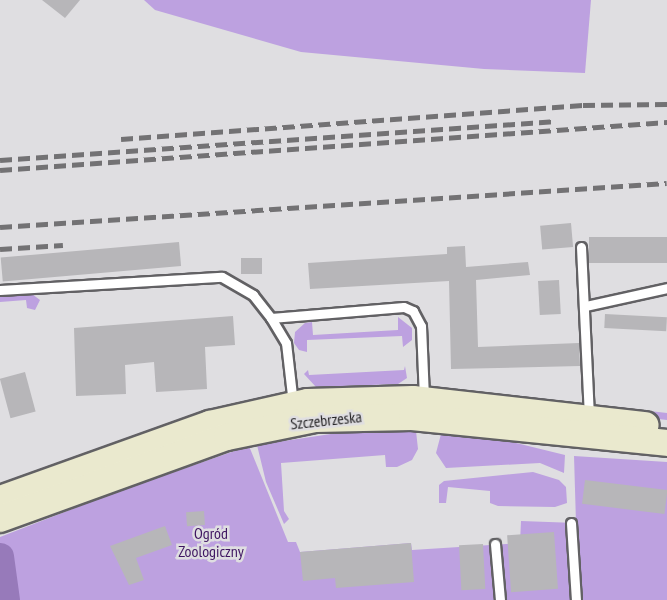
<!DOCTYPE html>
<html>
<head>
<meta charset="utf-8">
<style>
  body { margin:0 }
  #map { position:relative; width:667px; height:600px; overflow:hidden; background:#dfdee1; font-family:"PT Sans Narrow",sans-serif }
  div>[style] { position:absolute }
  .green>* { inset:0; background:#bda1e0 }
  .river>* { height:27px; margin:-13.5px; padding:0 13.5px; transform-origin:13.5px; border-radius:13.5px; background:#977aba }
  .building>* { inset:0; background:#b7b6b9; transform-origin:0 0 }
  .roads { filter:drop-shadow(2px 0 #626164) drop-shadow(-2px 0 #626164) drop-shadow(0 2px #626164) drop-shadow(0 -2px #626164) }
  .lane>* { height:9px; margin:-4.5px; padding:0 4.5px; transform-origin:4.5px; border-radius:4.5px; background:#fff }
  .secondary>* { height:26px; margin:-13px; padding:0 13px; transform-origin:13px; border-radius:13px; background:#eae9ce }
  .rail>* { height:4.5px; margin-top:-2.25px; transform-origin:0; background:repeating-linear-gradient(90deg,#737274 0 12px,transparent 0 18px) }
  span { translate:-50% -50%; white-space:nowrap; text-align:center; line-height:1.15; -webkit-text-stroke:5px #dfdee1; paint-order:stroke }
  .street-label { font-size:16px; color:#1f1e20 }
  .park-label { font-size:16px; color:#3e1461 }
</style>
</head>
<body>
<div id="map">
  <div class="green">
    <div style="clip-path:polygon(144px 0,591px 0,585px 73px,484px 69px,301px 52px,155px 10px)"></div>
    <div style="clip-path:polygon(32px 294px,40px 300px,35px 310px,27px 308px,26px 300px,0 302px,0 296px)"></div>
    <div style="clip-path:polygon(398px 317px,412px 328px,412px 340px,403px 347px,402px 336px,307px 340px,307px 352px,299px 350px,294px 343px,295px 332px,305px 323px,312px 322px,313px 335px,398px 330px)"></div>
    <div style="clip-path:polygon(405px 366px,407px 378px,398px 384px,316px 387px,304px 374px,308px 370px,309px 375px,404px 370px)"></div>
    <div style="clip-path:polygon(598px 405px,667px 413px,667px 420px,607px 413px)"></div>
    <div style="clip-path:polygon(351px 431px,416px 431px,418px 449px,412px 460px,397px 467px,386px 467px,385px 455px,281px 463px,284px 511px,289px 519px,284px 524px,266px 482px,257px 445px)"></div>
    <div style="clip-path:polygon(441px 434px,512px 442px,565px 455px,564px 473px,540px 463px,446px 468px,436px 453px)"></div>
    <div style="clip-path:polygon(249px 446px,288px 542px,296px 542px,300px 552px,411px 543px,412px 550px,520px 543px,521px 521px,576px 523px,574px 456px,667px 462px,667px 600px,0 600px,0 537px,119px 491px)"></div>
    <div style="clip-path:polygon(533px 472px,559px 480px,566px 487px,567px 503px,555px 507px,498px 506px,490px 503px,490px 491px,448px 487px,446px 503px,439px 503px,439px 485px,444px 481px)"></div>
  </div>
  <div class="river">
    <div style="left:0;top:556px;width:44px;rotate:82.2deg"></div>
  </div>
  <div class="building">
    <div style="clip-path:polygon(42px 0,80px 0,65px 18px)"></div>
    <div style="left:571px;top:223px;width:24px;height:31px;rotate:85deg"></div>
    <div style="left:667px;top:237px;width:26px;height:78px;rotate:90deg"></div>
    <div style="left:179px;top:242px;width:24px;height:179px;rotate:85deg"></div>
    <div style="clip-path:polygon(465px 246px,466px 267px,528px 262px,530px 275px,476px 280px,478px 347px,579px 343px,580px 366px,451px 369px,449px 281px,310px 289px,308px 263px,447px 254px,447px 247px)"></div>
    <div style="left:262px;top:258px;width:16px;height:21px;rotate:90deg"></div>
    <div style="left:559px;top:280px;width:34px;height:21px;rotate:87deg"></div>
    <div style="left:605px;top:314px;width:62px;height:14px;rotate:3deg"></div>
    <div style="clip-path:polygon(233px 316px,235px 345px,205px 347px,207px 389px,156px 392px,154px 362px,125px 365px,126px 394px,76px 396px,74px 328px)"></div>
    <div style="left:25px;top:372px;width:41px;height:26px;rotate:75deg"></div>
    <div style="left:585px;top:480px;width:83px;height:24px;rotate:7deg"></div>
    <div style="left:204px;top:511px;width:14px;height:18px;rotate:86deg"></div>
    <div style="clip-path:polygon(165px 526px,172px 545px,136px 558px,144px 580px,129px 585px,110px 546px)"></div>
    <div style="left:554px;top:532px;width:57px;height:47px;rotate:86deg"></div>
    <div style="clip-path:polygon(411px 543px,414px 582px,336px 588px,335px 578px,303px 581px,300px 552px)"></div>
    <div style="left:483px;top:544px;width:45px;height:24px;rotate:87deg"></div>
  </div>
  <div class="roads">
    <div class="lane">
      <div style="left:581px;top:247px;width:171px;rotate:87.3deg"></div>
      <div style="left:0;top:290px;width:222px;rotate:-3.4deg"></div>
      <div style="left:222px;top:277px;width:36px;rotate:30deg"></div>
      <div style="left:253px;top:295px;width:29px;rotate:52deg"></div>
      <div style="left:586px;top:306px;width:83px;rotate:-12.5deg"></div>
      <div style="left:293px;top:404px;width:61px;rotate:-96.5deg"></div>
      <div style="left:286px;top:343px;width:29px;rotate:-121deg"></div>
      <div style="left:271px;top:318px;width:133px;rotate:-4.7deg"></div>
      <div style="left:404px;top:307px;width:10px;rotate:24deg"></div>
      <div style="left:413px;top:311px;width:17px;rotate:62deg"></div>
      <div style="left:421px;top:326px;width:72px;rotate:87.6deg"></div>
      <div style="left:571px;top:523px;width:77px;rotate:86.3deg"></div>
      <div style="left:495px;top:544px;width:56px;rotate:84.9deg"></div>
    </div>
    <div class="secondary">
      <div style="left:0;top:499px;width:223px;rotate:-19.7deg"></div>
      <div style="left:210px;top:424px;width:100px;rotate:-12.7deg"></div>
      <div style="left:308px;top:402px;width:105px;rotate:-1.6deg"></div>
      <div style="left:413px;top:399px;width:234px;rotate:6.4deg"></div>
      <div style="left:0;top:519px;width:241px;rotate:-19.9deg"></div>
      <div style="left:227px;top:437px;width:90px;rotate:-11.6deg"></div>
      <div style="left:315px;top:419px;width:97px;rotate:-1.2deg"></div>
      <div style="left:412px;top:417px;width:256px;rotate:5.8deg"></div>
    </div>
  </div>
  <div class="rail">
    <div style="left:121px;top:139px;width:463px;rotate:-4.2deg"></div>
    <div style="left:583px;top:105px;width:84px;rotate:-0.7deg"></div>
    <div style="left:0;top:160px;width:558px;rotate:-4.01deg"></div>
    <div style="left:0;top:170px;width:669px;rotate:-4.12deg"></div>
    <div style="left:0;top:227px;width:668px;rotate:-3.77deg"></div>
    <div style="left:0;top:249px;width:63px;rotate:-3.6deg"></div>
  </div>
  <div class="street-label">
    <span style="left:326px;top:420px;rotate:-6deg">Szczebrzeska</span>
  </div>
  <div class="park-label">
    <span style="left:211px;top:542px">Ogród<br>Zoologiczny</span>
  </div>
</div>
</body>
</html>
